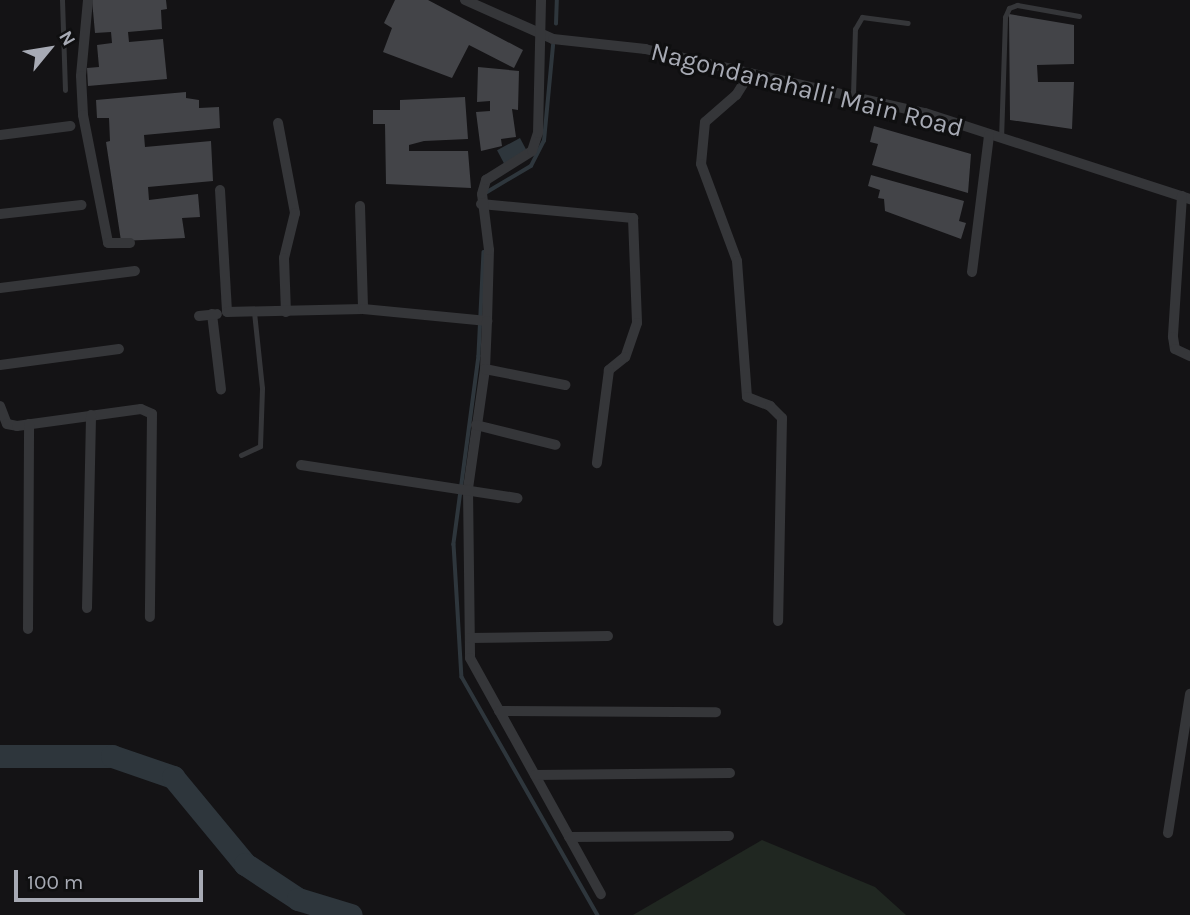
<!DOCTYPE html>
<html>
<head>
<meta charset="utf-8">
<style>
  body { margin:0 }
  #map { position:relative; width:1190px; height:915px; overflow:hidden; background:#141315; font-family:Karla,sans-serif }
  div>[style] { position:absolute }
  .green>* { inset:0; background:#202721 }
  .water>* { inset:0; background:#2e363c; transform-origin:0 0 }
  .stream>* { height:3.5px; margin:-1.75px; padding:0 1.75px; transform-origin:1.75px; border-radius:1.75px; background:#2e363c }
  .river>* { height:23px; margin:-11.5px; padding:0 11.5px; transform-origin:11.5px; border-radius:11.5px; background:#2e363c }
  .building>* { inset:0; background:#434448 }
  .lane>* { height:5px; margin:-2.5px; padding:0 2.5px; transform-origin:2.5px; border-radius:2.5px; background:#353639 }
  .street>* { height:10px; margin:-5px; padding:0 5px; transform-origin:5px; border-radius:5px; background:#353639 }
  span { translate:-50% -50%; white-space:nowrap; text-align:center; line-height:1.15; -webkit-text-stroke:6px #0f0f10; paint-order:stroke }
  .street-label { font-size:26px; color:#a7aab4 }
  .north { position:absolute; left:14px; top:14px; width:70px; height:70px; -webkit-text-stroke:5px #0f0f10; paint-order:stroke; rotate:60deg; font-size:19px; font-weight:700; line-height:28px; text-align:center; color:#a7aab4 }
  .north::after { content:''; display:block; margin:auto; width:24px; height:32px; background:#a7aab4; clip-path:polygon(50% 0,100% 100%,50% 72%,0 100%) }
  .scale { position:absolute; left:14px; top:870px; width:189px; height:32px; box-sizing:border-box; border:4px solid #a7aab4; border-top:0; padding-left:9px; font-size:21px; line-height:24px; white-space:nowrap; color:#a7aab4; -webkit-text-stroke:5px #0f0f10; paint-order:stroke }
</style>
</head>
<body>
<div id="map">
  <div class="green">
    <div style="clip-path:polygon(762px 840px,875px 887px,906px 915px,633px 915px)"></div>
  </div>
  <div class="water">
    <div style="left:520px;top:138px;width:15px;height:26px;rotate:62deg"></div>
  </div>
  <div class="stream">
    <div style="left:556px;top:24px;width:24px;rotate:-88deg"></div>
    <div style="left:487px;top:192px;width:51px;rotate:-30.6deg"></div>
    <div style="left:531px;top:166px;width:28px;rotate:-63deg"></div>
    <div style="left:544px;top:141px;width:96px;rotate:-84.6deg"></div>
    <div style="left:484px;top:252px;width:104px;rotate:92.8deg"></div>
    <div style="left:479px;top:356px;width:190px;rotate:97.6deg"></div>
    <div style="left:454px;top:544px;width:133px;rotate:86.6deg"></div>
    <div style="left:462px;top:677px;width:274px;rotate:60.3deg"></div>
  </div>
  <div class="river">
    <div style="left:0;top:756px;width:112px"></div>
    <div style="left:112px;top:756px;width:65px;rotate:19deg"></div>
    <div style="left:173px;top:777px;width:113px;rotate:50.4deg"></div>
    <div style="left:245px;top:864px;width:64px;rotate:33.4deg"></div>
    <div style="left:298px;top:899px;width:55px;rotate:16.8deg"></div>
  </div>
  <div class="building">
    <div style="clip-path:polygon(92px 0,166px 0,167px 9px,161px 10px,162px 29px,128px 32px,129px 42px,163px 39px,167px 79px,88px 86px,87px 68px,99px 67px,97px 45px,112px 43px,111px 32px,95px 33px)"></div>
    <div style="clip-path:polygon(395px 0,428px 0,523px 50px,514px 68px,469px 45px,452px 78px,383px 52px,392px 28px,384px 23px)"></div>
    <div style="clip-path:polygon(1009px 14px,1074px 25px,1074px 64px,1037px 65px,1038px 82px,1074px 82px,1072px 129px,1010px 120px)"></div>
    <div style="clip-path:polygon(478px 67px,519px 71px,518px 110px,512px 109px,516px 137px,501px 139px,502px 146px,481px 151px,476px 112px,490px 111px,490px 101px,477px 102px)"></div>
    <div style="clip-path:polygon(186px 92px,186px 98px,199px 100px,199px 108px,219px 107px,220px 128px,144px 135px,145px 147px,211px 141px,213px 181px,148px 187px,149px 200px,198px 194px,200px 217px,182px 218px,185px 238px,121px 241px,106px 142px,110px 141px,109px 118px,97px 118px,96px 100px)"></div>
    <div style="clip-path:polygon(465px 97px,468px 139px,424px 141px,409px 145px,409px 151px,468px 151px,471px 188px,386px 184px,385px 124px,373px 124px,373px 110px,400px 110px,400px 100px)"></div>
    <div style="clip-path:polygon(874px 126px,971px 154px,968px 193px,872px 165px,878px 144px,870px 142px)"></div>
    <div style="clip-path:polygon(871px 175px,964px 201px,959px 221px,966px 223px,961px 239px,885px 211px,884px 199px,878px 198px,880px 190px,868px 186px)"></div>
  </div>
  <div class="lane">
    <div style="left:62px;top:0;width:90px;rotate:88.1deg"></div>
    <div style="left:853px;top:95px;width:66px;rotate:-88.3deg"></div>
    <div style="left:855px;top:29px;width:14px;rotate:-60deg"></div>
    <div style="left:862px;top:17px;width:46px;rotate:7.4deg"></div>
    <div style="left:1001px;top:139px;width:122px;rotate:-88.1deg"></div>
    <div style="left:1005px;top:17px;width:10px;rotate:-66deg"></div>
    <div style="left:1009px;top:8px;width:9px;rotate:-21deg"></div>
    <div style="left:1017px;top:5px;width:63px;rotate:10.1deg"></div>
    <div style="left:241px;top:455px;width:21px;rotate:-25deg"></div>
    <div style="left:260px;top:446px;width:58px;rotate:-88deg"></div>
    <div style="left:262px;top:388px;width:76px;rotate:-96deg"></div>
  </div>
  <div class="street">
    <div style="left:88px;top:0;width:76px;rotate:95.3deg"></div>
    <div style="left:81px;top:76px;width:39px;rotate:87deg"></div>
    <div style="left:83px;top:115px;width:130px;rotate:78.9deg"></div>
    <div style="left:108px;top:243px;width:22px"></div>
    <div style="left:465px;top:0;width:96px;rotate:23.9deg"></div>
    <div style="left:553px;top:39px;width:93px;rotate:6.2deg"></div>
    <div style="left:645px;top:49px;width:287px;rotate:12.9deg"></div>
    <div style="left:925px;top:113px;width:279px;rotate:18deg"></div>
    <div style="left:750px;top:73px;width:26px;rotate:122deg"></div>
    <div style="left:736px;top:95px;width:41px;rotate:138.9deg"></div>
    <div style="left:705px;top:122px;width:42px;rotate:95.4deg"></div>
    <div style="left:701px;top:164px;width:103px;rotate:69.6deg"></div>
    <div style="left:737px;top:261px;width:136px;rotate:85.8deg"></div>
    <div style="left:747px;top:397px;width:25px;rotate:21deg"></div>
    <div style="left:770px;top:406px;width:17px;rotate:45deg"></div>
    <div style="left:782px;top:418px;width:203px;rotate:91.1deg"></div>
    <div style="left:278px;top:123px;width:92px;rotate:79.3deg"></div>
    <div style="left:295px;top:213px;width:46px;rotate:103.7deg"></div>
    <div style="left:284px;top:258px;width:54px;rotate:87.9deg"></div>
    <div style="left:0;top:135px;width:71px;rotate:-7.3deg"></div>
    <div style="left:220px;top:190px;width:122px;rotate:86.7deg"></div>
    <div style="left:227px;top:312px;width:136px;rotate:-1.3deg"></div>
    <div style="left:1182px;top:196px;width:141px;rotate:93.7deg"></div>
    <div style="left:1173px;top:337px;width:12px;rotate:81deg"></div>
    <div style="left:1175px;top:349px;width:17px;rotate:25deg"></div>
    <div style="left:481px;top:204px;width:153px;rotate:5.3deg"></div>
    <div style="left:633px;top:218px;width:105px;rotate:87.8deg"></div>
    <div style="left:637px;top:323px;width:36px;rotate:109deg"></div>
    <div style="left:625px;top:357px;width:21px;rotate:141deg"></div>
    <div style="left:609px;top:370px;width:94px;rotate:97.4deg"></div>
    <div style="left:360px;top:206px;width:103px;rotate:88.3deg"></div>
    <div style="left:363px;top:309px;width:125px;rotate:5.5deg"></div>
    <div style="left:487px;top:321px;width:71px;rotate:-88.4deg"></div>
    <div style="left:489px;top:250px;width:56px;rotate:-97.1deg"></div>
    <div style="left:482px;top:194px;width:15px;rotate:-74deg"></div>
    <div style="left:486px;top:180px;width:54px;rotate:-32.2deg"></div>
    <div style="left:532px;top:151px;width:19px;rotate:-72deg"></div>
    <div style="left:538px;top:133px;width:133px;rotate:-88.7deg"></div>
    <div style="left:0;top:214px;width:82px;rotate:-6.3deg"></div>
    <div style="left:972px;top:272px;width:138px;rotate:-82.9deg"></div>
    <div style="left:0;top:288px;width:136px;rotate:-7.2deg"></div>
    <div style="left:212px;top:314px;width:76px;rotate:83.2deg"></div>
    <div style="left:199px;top:316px;width:18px;rotate:-6deg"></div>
    <div style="left:487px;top:321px;width:48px;rotate:92.4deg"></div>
    <div style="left:485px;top:369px;width:121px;rotate:98.1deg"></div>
    <div style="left:468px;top:489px;width:169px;rotate:89.3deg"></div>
    <div style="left:470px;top:658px;width:270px;rotate:61deg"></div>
    <div style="left:0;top:365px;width:120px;rotate:-7.7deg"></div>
    <div style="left:485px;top:369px;width:82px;rotate:11.3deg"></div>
    <div style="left:0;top:406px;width:19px;rotate:69deg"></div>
    <div style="left:7px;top:424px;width:10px;rotate:11deg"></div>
    <div style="left:17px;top:426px;width:125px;rotate:-7.8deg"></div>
    <div style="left:141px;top:409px;width:12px;rotate:24deg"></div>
    <div style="left:152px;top:414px;width:203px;rotate:90.6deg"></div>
    <div style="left:476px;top:425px;width:82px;rotate:14deg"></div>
    <div style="left:301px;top:465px;width:219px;rotate:8.7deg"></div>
    <div style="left:87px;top:608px;width:193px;rotate:-88.8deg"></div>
    <div style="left:28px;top:629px;width:205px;rotate:-89.7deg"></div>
    <div style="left:470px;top:638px;width:138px;rotate:-0.8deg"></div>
    <div style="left:499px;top:711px;width:217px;rotate:0.3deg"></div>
    <div style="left:535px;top:775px;width:195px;rotate:-0.6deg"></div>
    <div style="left:1168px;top:833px;width:141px;rotate:-81deg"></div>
    <div style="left:569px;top:837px;width:160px;rotate:-0.4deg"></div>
  </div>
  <div class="street-label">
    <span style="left:807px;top:90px;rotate:14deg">Nagondanahalli Main Road</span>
  </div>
  <div class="north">N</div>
  <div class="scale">100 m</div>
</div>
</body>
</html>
